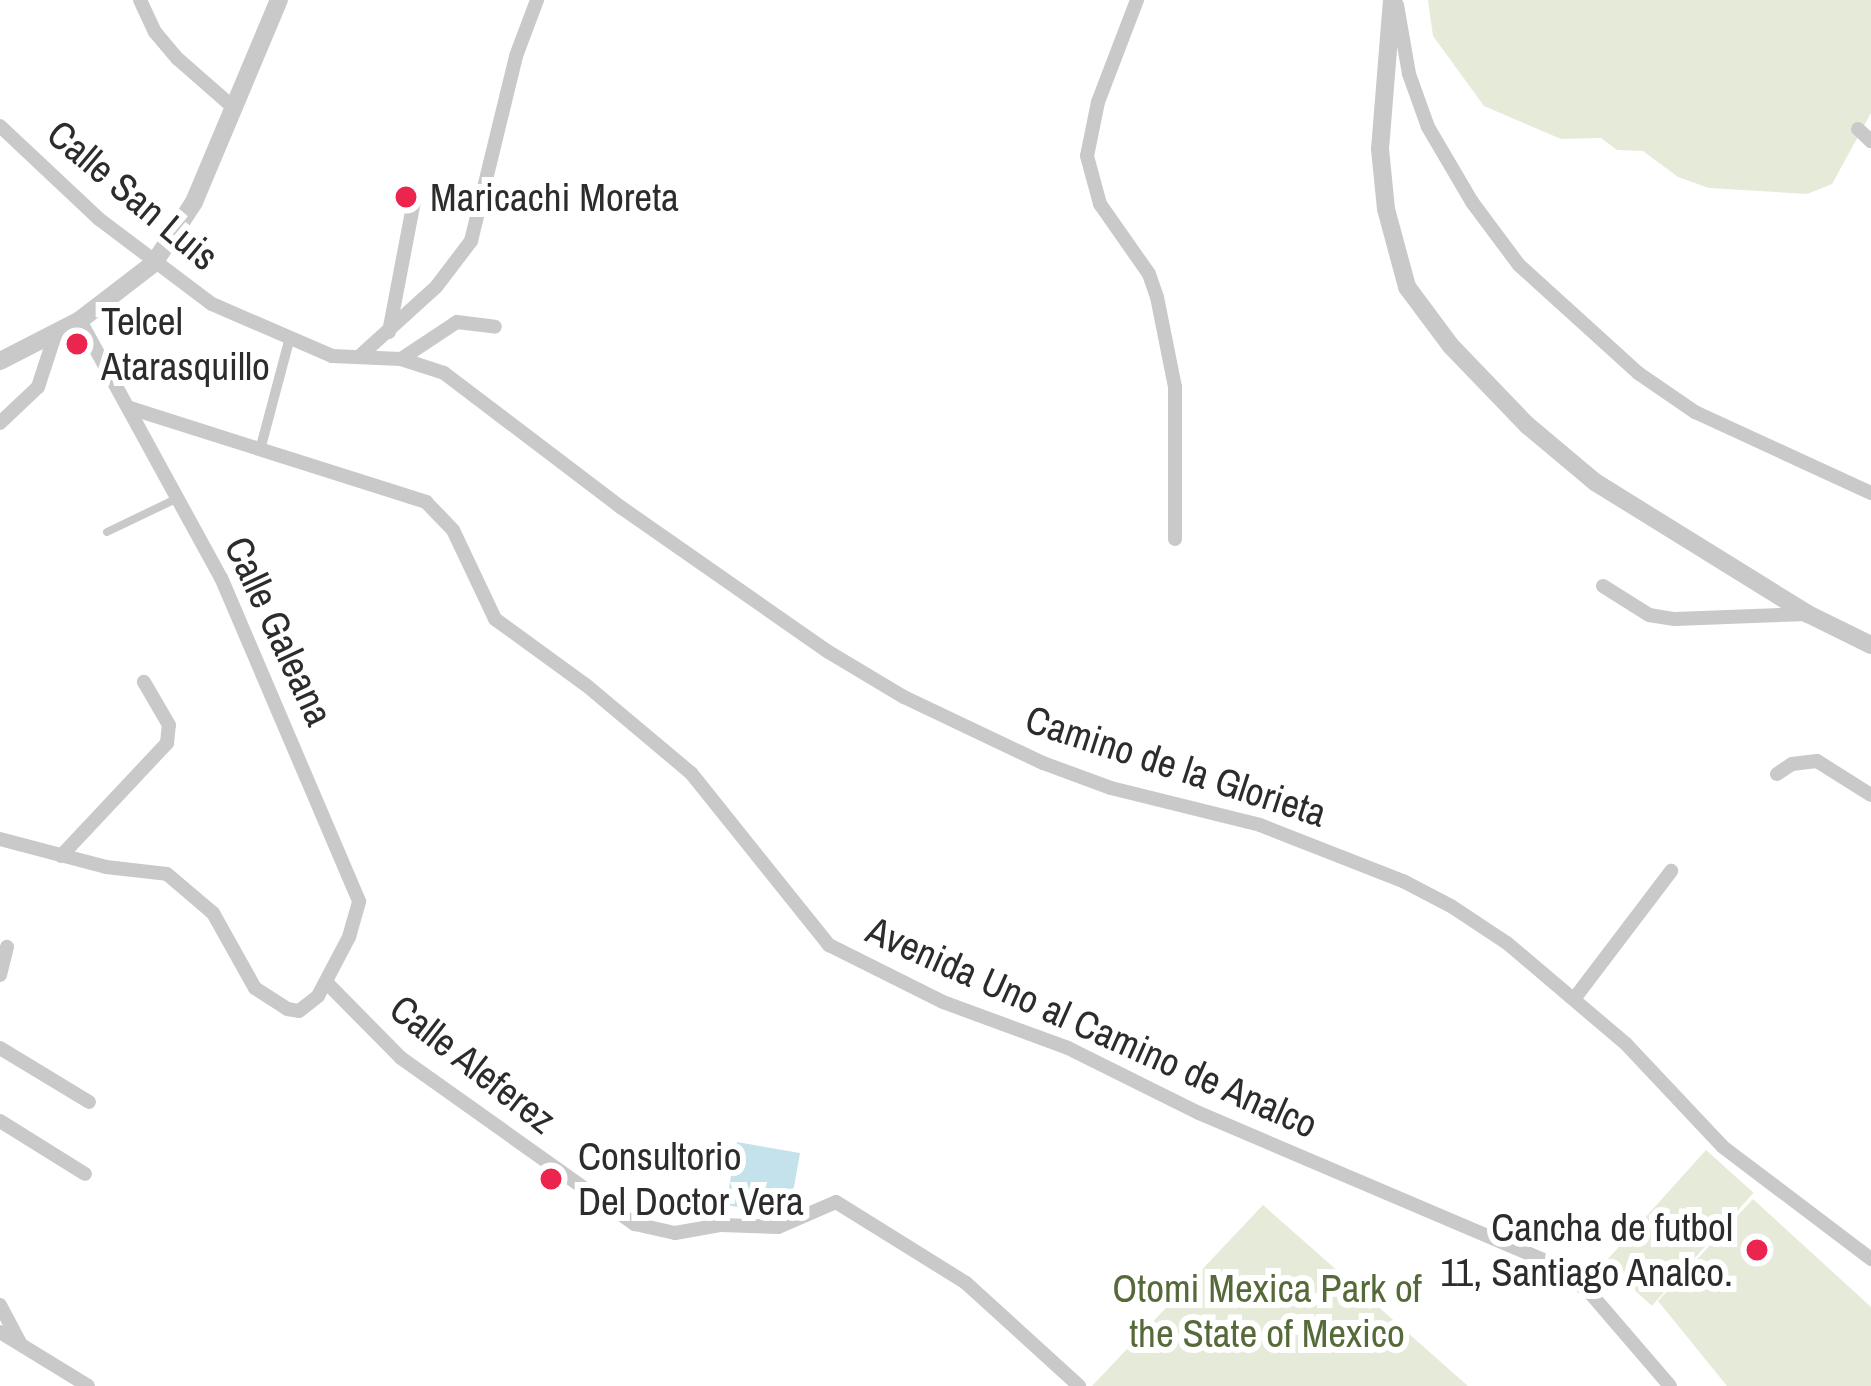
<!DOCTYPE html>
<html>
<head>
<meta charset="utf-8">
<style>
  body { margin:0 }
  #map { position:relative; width:1871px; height:1386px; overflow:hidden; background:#fff; font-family:"Archivo Narrow",sans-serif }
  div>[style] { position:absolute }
  .green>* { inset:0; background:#e5ebd8; transform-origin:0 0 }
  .water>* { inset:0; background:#c3e2ec; transform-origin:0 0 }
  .service>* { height:8px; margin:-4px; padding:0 4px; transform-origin:4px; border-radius:4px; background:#c9c9c9 }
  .pedestrian>* { height:10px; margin:-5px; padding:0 5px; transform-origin:5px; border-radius:5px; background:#c9c9c9 }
  .minor>* { height:14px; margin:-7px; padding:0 7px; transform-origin:7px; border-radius:7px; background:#c9c9c9 }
  .tertiary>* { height:18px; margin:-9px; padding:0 9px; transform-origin:9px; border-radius:9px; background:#c9c9c9 }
  .dots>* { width:33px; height:33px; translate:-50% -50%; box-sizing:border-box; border:6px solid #fff; border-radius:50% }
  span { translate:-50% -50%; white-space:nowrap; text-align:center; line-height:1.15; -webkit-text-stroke:12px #fff; paint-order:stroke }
  .street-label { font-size:39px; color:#2c2c2c }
  .poi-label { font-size:39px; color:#2c2c2c }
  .left { translate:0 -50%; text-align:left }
  .right { translate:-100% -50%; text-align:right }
  .park-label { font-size:39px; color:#566938 }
</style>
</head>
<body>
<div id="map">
  <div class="green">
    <div style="clip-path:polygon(1428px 0,1871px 0,1871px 113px,1832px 184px,1807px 194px,1709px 188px,1678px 177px,1643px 151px,1617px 150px,1601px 138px,1561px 139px,1484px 106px,1433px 36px)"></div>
    <div style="left:1706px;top:1150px;width:64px;height:152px;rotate:42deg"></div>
    <div style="clip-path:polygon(1753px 1199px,1871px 1307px,1871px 1386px,1727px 1386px,1658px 1301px)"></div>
    <div style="clip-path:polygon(1263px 1205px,1468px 1386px,1092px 1386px)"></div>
  </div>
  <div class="water">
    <div style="left:737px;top:1142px;width:64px;height:64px;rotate:10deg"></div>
  </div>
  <div class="service">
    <div style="left:107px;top:532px;width:76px;rotate:-25.6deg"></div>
  </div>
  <div class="pedestrian">
    <div style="left:260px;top:450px;width:113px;rotate:-75.1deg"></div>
  </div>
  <div class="minor">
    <div style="left:140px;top:0;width:35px;rotate:65deg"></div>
    <div style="left:155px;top:32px;width:35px;rotate:50deg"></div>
    <div style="left:178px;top:59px;width:74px;rotate:41.2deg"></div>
    <div style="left:1137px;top:0;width:109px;rotate:110.9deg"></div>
    <div style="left:1098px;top:102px;width:55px;rotate:101.5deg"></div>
    <div style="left:1087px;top:156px;width:50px;rotate:74.8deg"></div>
    <div style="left:1100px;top:204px;width:85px;rotate:55deg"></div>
    <div style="left:1149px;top:274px;width:24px;rotate:71deg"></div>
    <div style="left:1157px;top:297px;width:92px;rotate:78.7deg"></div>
    <div style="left:1175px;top:387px;width:152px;rotate:90deg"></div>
    <div style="left:1397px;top:5px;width:70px;rotate:80.1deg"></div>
    <div style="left:1409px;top:74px;width:56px;rotate:70.3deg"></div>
    <div style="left:1428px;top:127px;width:87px;rotate:59.6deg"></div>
    <div style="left:1472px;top:202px;width:79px;rotate:53.3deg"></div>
    <div style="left:1519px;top:265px;width:161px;rotate:42.2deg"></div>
    <div style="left:1638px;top:373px;width:69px;rotate:34.4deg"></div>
    <div style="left:1695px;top:412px;width:194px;rotate:24.7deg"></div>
    <div style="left:0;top:126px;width:136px;rotate:43.2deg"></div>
    <div style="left:99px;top:219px;width:141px;rotate:37deg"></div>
    <div style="left:212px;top:304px;width:131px;rotate:23.4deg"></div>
    <div style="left:332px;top:356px;width:69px;rotate:2.5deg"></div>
    <div style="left:401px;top:359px;width:45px;rotate:18deg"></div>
    <div style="left:444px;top:373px;width:223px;rotate:37.2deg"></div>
    <div style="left:622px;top:508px;width:250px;rotate:34.9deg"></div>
    <div style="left:827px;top:651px;width:90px;rotate:30.9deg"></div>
    <div style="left:904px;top:697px;width:154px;rotate:25.4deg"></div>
    <div style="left:1043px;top:763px;width:72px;rotate:20.2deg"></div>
    <div style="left:1111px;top:788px;width:154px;rotate:13.9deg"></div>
    <div style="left:1260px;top:825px;width:154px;rotate:21.4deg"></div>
    <div style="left:1403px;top:881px;width:54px;rotate:27.5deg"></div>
    <div style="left:1451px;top:906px;width:67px;rotate:33.5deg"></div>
    <div style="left:1507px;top:943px;width:156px;rotate:40.3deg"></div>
    <div style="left:1626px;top:1044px;width:141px;rotate:46.7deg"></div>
    <div style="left:1723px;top:1147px;width:186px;rotate:37.1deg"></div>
    <div style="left:1858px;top:129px;width:18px;rotate:43deg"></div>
    <div style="left:389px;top:332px;width:133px;rotate:-79.2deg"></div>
    <div style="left:361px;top:355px;width:101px;rotate:-42.2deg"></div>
    <div style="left:436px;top:287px;width:58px;rotate:-52.7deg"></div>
    <div style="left:471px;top:241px;width:190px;rotate:-76.3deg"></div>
    <div style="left:516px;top:56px;width:60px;rotate:-69.4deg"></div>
    <div style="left:401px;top:359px;width:67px;rotate:-33.5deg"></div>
    <div style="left:457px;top:322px;width:38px;rotate:7deg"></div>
    <div style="left:130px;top:408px;width:311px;rotate:17.6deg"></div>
    <div style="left:426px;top:502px;width:39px;rotate:46deg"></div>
    <div style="left:453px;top:530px;width:98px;rotate:64.7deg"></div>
    <div style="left:495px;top:619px;width:112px;rotate:36deg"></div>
    <div style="left:586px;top:685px;width:137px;rotate:40deg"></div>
    <div style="left:691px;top:773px;width:221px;rotate:51.3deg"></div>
    <div style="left:829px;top:945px;width:127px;rotate:26.6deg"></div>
    <div style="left:943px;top:1002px;width:133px;rotate:20.2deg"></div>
    <div style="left:1068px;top:1048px;width:146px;rotate:26.4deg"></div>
    <div style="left:1199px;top:1113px;width:387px;rotate:23.1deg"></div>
    <div style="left:1555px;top:1265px;width:46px;rotate:38.9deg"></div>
    <div style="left:1591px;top:1294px;width:121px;rotate:49.3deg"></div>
    <div style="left:0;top:423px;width:52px;rotate:-43.5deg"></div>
    <div style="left:38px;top:387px;width:55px;rotate:-71.9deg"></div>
    <div style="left:1603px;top:586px;width:54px;rotate:32.2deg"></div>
    <div style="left:1649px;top:615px;width:26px;rotate:9deg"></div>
    <div style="left:1675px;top:619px;width:133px;rotate:-2.2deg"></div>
    <div style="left:1777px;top:774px;width:18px;rotate:-34deg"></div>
    <div style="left:1792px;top:764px;width:25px;rotate:-7deg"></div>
    <div style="left:1817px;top:761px;width:64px;rotate:32.2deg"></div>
    <div style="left:0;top:839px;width:110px;rotate:14.8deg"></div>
    <div style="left:106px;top:867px;width:61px;rotate:6.5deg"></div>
    <div style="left:167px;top:874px;width:60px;rotate:40.3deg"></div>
    <div style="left:213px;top:913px;width:86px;rotate:60.8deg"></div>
    <div style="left:255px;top:988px;width:38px;rotate:33deg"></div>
    <div style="left:287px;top:1009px;width:12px;rotate:9deg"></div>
    <div style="left:299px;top:1011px;width:24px;rotate:-38deg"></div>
    <div style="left:318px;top:996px;width:67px;rotate:-62.3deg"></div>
    <div style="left:349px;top:937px;width:37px;rotate:-74deg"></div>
    <div style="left:359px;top:901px;width:351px;rotate:-113.1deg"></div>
    <div style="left:221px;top:578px;width:294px;rotate:-118.7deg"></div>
    <div style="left:61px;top:856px;width:155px;rotate:-46.8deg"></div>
    <div style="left:167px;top:743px;width:18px;rotate:-84deg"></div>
    <div style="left:169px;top:725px;width:50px;rotate:-120.2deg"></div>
    <div style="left:0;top:975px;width:29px;rotate:-76deg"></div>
    <div style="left:326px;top:982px;width:107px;rotate:45.4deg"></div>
    <div style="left:401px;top:1058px;width:287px;rotate:35.4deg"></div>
    <div style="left:635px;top:1224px;width:41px;rotate:12.7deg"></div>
    <div style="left:675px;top:1233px;width:47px;rotate:-9.9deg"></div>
    <div style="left:721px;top:1225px;width:57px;rotate:2deg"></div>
    <div style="left:778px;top:1227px;width:63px;rotate:-23.3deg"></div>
    <div style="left:836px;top:1202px;width:153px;rotate:31.9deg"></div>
    <div style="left:966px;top:1283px;width:153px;rotate:42.3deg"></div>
    <div style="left:1574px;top:999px;width:161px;rotate:-52.8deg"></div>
    <div style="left:0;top:1048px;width:104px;rotate:31.2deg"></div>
    <div style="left:0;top:1121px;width:100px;rotate:31.9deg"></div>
    <div style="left:0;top:1305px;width:43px;rotate:62.2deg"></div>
    <div style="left:0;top:1332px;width:103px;rotate:31.5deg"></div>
  </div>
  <div class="tertiary">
    <div style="left:1392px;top:0;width:149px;rotate:94.6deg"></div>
    <div style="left:1380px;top:149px;width:60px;rotate:84.3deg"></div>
    <div style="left:1386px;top:209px;width:81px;rotate:74.9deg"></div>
    <div style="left:1407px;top:287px;width:74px;rotate:53.3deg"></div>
    <div style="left:1451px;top:346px;width:110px;rotate:46.1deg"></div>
    <div style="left:1527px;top:425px;width:89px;rotate:40deg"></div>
    <div style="left:1595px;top:482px;width:251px;rotate:31.8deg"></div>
    <div style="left:1808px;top:614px;width:70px;rotate:26.2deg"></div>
    <div style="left:0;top:361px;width:90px;rotate:-27.1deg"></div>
    <div style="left:80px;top:320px;width:93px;rotate:-37.6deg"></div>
    <div style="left:154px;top:263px;width:73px;rotate:-56.7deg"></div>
    <div style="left:194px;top:202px;width:219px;rotate:-67.2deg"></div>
  </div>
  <div class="dots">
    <div style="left:406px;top:197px;background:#ec254f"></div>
    <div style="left:77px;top:344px;background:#ec254f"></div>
    <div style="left:551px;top:1179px;background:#ec254f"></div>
    <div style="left:1757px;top:1250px;background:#ec254f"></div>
  </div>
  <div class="street-label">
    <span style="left:133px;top:195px;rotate:40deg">Calle San Luis</span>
    <span style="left:279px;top:631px;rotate:65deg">Calle Galeana</span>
    <span style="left:1176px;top:766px;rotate:18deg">Camino de la Glorieta</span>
    <span style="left:1092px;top:1027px;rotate:24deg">Avenida Uno al Camino de Analco</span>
    <span style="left:473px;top:1064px;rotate:38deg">Calle Aleferez</span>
  </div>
  <div class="poi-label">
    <span class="left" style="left:430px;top:197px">Maricachi Moreta</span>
    <span class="left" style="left:101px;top:344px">Telcel<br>Atarasquillo</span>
    <span class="left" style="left:578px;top:1179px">Consultorio<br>Del Doctor Vera</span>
    <span class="right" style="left:1733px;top:1250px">Cancha de futbol<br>11, Santiago Analco.</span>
  </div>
  <div class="park-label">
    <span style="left:1267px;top:1311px">Otomi Mexica Park of<br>the State of Mexico</span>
  </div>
</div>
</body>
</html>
